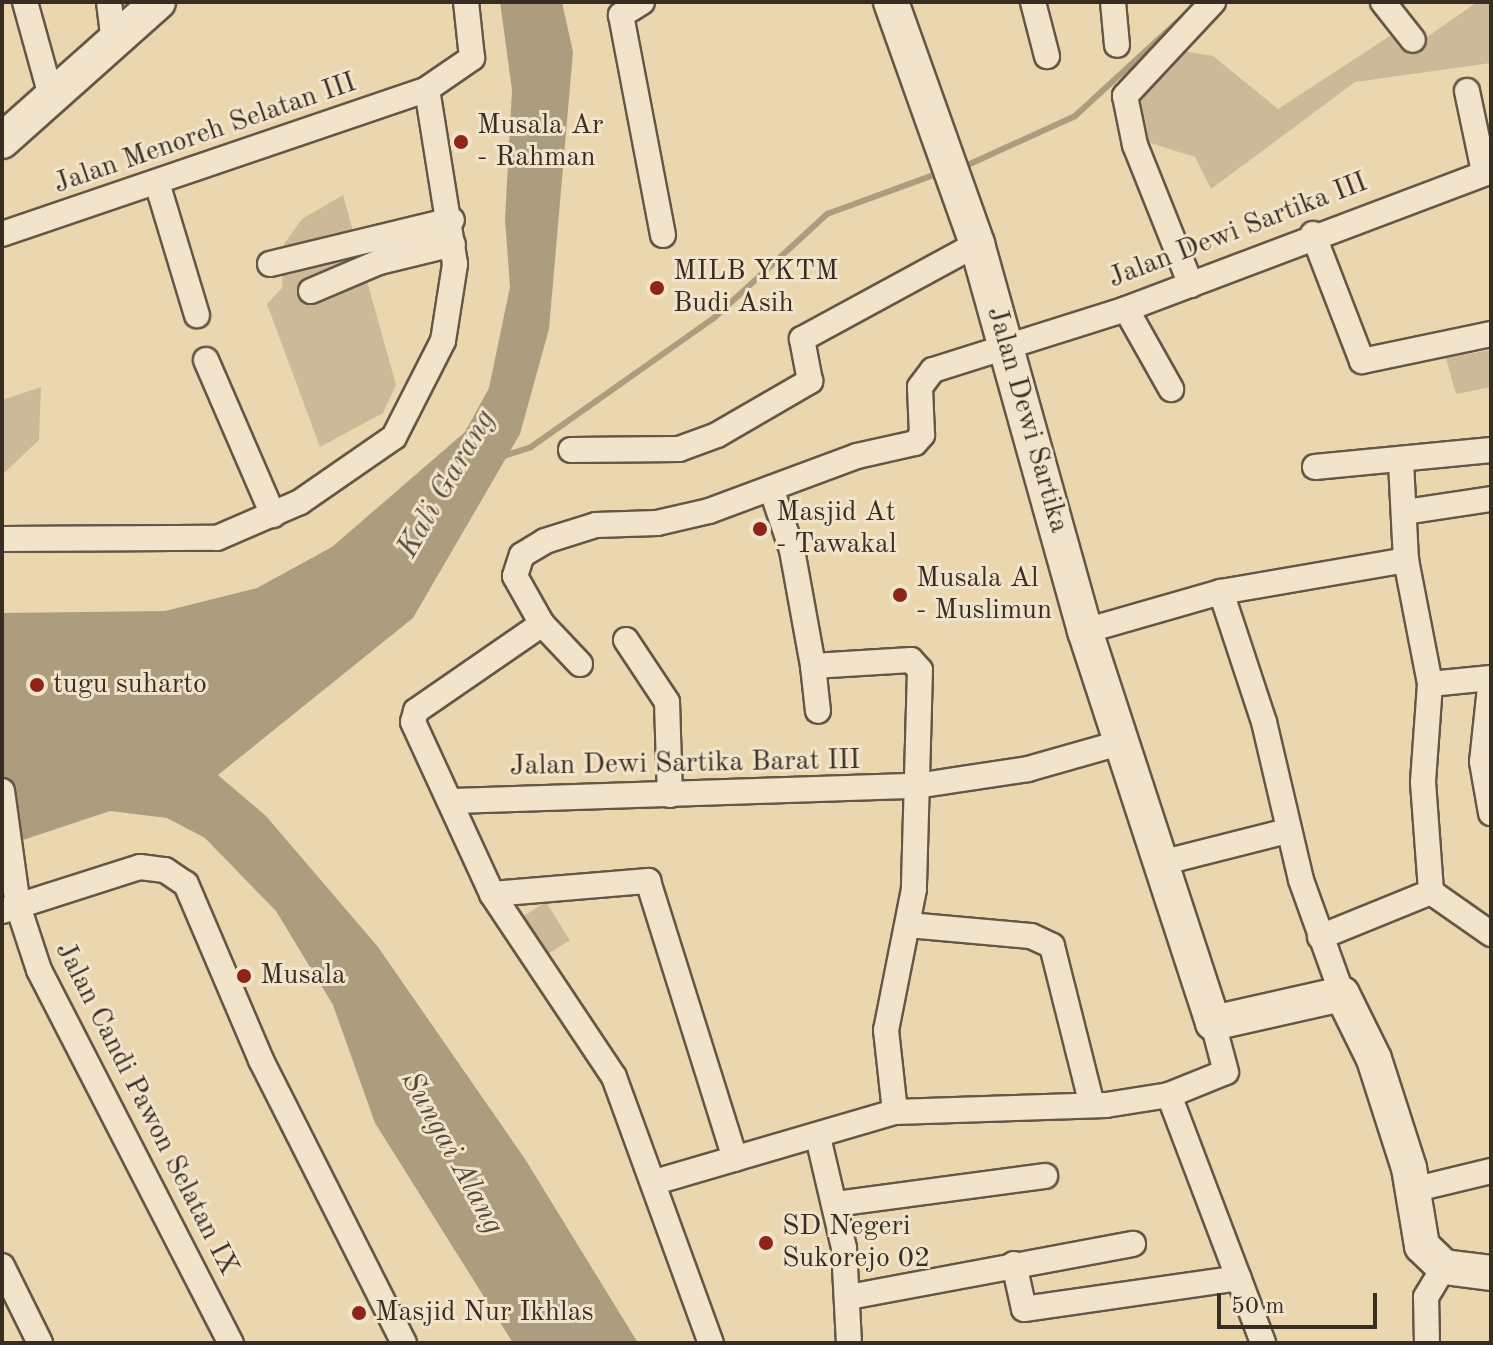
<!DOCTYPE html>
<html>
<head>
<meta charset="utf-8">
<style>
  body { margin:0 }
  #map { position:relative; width:1493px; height:1345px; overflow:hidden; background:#ead6af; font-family:"Old Standard TT",serif }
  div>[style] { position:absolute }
  .green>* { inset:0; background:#ccb997; transform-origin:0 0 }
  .water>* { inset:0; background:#ad9d7f }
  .stream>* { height:6px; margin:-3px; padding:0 3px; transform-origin:3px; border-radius:3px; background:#ad9d7f }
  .roads { filter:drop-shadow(2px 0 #645746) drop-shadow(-2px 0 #645746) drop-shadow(0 2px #645746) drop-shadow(0 -2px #645746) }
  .street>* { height:24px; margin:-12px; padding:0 12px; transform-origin:12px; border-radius:12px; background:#f1e4cb }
  .secondary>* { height:34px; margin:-17px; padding:0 17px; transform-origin:17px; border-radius:17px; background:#f1e4cb }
  .dots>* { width:22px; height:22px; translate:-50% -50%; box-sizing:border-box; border:4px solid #f1e4cb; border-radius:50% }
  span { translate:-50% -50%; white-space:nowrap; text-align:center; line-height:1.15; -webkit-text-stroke:6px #f1e4cb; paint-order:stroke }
  .poi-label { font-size:28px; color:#382d23 }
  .left { translate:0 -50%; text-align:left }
  .street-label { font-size:28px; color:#382d23 }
  .water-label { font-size:30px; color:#55493a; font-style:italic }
  .frame { position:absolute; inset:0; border:4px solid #382d23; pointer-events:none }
  .scale { position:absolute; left:1217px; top:1293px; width:160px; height:36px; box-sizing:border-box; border:4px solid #382d23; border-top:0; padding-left:10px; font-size:24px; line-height:28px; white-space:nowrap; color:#382d23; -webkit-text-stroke:6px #f1e4cb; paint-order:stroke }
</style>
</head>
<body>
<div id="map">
  <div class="green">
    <div style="clip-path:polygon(1477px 2px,1491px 2px,1491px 63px,1355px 82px,1211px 189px,1195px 157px,1147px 142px,1137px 90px,1177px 50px,1213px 56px,1278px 109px,1390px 36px,1407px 51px)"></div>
    <div style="clip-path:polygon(343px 195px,396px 385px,383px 413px,320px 447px,267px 304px,282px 288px,284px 244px,302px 219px)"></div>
    <div style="clip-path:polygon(1491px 350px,1491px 387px,1456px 394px,1446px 358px)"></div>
    <div style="clip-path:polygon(41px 387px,39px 440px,2px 475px,2px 400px)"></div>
    <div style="left:546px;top:902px;width:45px;height:34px;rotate:58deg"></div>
  </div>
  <div class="water">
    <div style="clip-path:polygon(500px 2px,562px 2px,573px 52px,549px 329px,520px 434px,413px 618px,218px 775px,266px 816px,378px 947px,525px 1159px,638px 1343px,513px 1343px,375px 1123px,333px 1005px,276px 911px,205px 838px,167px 818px,110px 811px,2px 847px,2px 613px,165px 611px,257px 588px,332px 547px,465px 432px,489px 388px,510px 287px,505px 219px,512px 90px)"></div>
  </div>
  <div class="stream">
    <div style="left:961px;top:168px;width:125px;rotate:-24.5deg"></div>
    <div style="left:1075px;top:116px;width:155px;rotate:-42.6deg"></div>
    <div style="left:504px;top:456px;width:28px;rotate:-18deg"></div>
    <div style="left:531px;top:447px;width:224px;rotate:-35.2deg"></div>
    <div style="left:714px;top:318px;width:154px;rotate:-42.6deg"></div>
    <div style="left:827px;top:214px;width:122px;rotate:-20.1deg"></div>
  </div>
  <div class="roads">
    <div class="street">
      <div style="left:25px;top:2px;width:98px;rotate:74.5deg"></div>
      <div style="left:109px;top:2px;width:38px;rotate:83deg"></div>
      <div style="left:642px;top:2px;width:25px;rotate:148deg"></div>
      <div style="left:621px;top:15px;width:224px;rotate:79.2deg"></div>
      <div style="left:1033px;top:2px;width:56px;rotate:75.5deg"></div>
      <div style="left:1113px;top:2px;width:43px;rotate:84.7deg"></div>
      <div style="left:1383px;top:2px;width:48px;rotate:51.7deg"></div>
      <div style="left:1467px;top:91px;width:83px;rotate:78.1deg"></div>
      <div style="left:158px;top:186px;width:135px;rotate:73.2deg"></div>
      <div style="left:2px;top:234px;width:449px;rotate:-18.8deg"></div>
      <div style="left:427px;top:89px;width:55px;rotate:-34.6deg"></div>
      <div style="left:472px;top:58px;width:56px;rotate:-96.1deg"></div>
      <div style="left:1313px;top:234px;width:136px;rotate:68.9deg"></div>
      <div style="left:1362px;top:361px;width:132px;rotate:-11.8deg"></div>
      <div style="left:270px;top:264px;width:187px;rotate:-13.6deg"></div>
      <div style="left:1191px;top:285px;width:151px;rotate:-111.8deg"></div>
      <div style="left:1135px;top:145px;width:50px;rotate:-101.5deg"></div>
      <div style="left:1125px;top:96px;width:129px;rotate:-46.9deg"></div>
      <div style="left:311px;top:291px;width:74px;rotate:-23.1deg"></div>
      <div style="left:379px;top:262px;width:76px;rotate:-13.7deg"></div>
      <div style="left:1126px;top:309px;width:92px;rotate:60.6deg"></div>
      <div style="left:206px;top:360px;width:169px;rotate:66.6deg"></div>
      <div style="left:571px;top:450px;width:108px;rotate:-0.5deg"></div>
      <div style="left:679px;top:449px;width:40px;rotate:-20.2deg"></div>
      <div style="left:717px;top:435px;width:108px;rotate:-30.1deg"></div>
      <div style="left:810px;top:381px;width:43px;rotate:-100.8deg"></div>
      <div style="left:802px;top:339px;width:199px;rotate:-28.5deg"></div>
      <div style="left:1401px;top:462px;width:98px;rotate:87.1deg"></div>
      <div style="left:1406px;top:560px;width:126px;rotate:79deg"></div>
      <div style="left:1430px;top:684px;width:98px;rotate:94.1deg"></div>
      <div style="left:1423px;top:782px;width:110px;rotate:85.8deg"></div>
      <div style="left:1431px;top:892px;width:73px;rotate:35deg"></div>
      <div style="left:1315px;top:467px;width:177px;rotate:-5.5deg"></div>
      <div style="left:771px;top:488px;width:65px;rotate:71.3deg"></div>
      <div style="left:792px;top:550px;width:118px;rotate:79.7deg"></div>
      <div style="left:813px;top:666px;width:98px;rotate:-3.5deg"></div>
      <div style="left:911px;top:660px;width:13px;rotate:48deg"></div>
      <div style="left:920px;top:670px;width:219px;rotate:91.6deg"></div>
      <div style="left:914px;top:889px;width:144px;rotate:101.2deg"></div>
      <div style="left:886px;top:1030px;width:82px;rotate:83.7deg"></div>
      <div style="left:1405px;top:512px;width:87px;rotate:-8.6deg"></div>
      <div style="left:2px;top:539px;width:215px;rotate:-0.3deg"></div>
      <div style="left:217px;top:538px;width:90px;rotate:-23.4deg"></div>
      <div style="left:300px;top:502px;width:114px;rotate:-34.7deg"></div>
      <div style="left:394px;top:437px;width:108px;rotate:-63deg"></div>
      <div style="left:443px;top:341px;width:78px;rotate:-81.1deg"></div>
      <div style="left:455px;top:264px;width:177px;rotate:-99.1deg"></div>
      <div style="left:1221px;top:592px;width:137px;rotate:71.7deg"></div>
      <div style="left:1264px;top:722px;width:162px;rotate:76.8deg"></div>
      <div style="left:1301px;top:880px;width:121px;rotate:70.2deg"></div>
      <div style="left:542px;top:624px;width:153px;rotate:145.4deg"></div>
      <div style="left:416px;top:711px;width:11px;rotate:105deg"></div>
      <div style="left:413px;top:722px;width:189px;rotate:65.3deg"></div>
      <div style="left:492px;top:894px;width:220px;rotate:56.3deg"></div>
      <div style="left:614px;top:1077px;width:283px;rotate:70deg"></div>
      <div style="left:1085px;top:631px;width:141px;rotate:-16deg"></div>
      <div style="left:1221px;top:592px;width:188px;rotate:-9.8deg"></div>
      <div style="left:626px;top:640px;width:74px;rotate:56.5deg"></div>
      <div style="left:667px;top:702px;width:93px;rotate:88.2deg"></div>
      <div style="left:580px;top:664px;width:55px;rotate:-133.5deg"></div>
      <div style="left:542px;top:624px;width:55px;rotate:-119.4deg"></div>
      <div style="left:515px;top:576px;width:22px;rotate:-72deg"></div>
      <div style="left:522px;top:555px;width:27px;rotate:-31deg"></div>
      <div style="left:545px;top:541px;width:53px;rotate:-17.4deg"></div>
      <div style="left:596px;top:525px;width:61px;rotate:-1.9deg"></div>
      <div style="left:657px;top:523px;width:53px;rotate:-13deg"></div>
      <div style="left:709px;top:511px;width:158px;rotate:-20.4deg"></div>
      <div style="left:857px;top:456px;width:59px;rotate:-12.6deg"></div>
      <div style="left:915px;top:443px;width:11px;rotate:-49deg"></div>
      <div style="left:922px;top:435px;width:48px;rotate:-92.4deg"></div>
      <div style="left:920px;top:387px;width:21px;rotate:-53deg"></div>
      <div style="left:933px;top:370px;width:202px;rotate:-17.5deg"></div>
      <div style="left:1126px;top:309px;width:390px;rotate:-20.7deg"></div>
      <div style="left:813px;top:666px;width:45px;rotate:83.7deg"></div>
      <div style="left:1430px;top:684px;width:61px;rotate:-5.6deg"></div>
      <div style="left:1491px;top:678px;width:84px;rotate:96.1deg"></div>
      <div style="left:1482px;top:762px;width:52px;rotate:80deg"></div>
      <div style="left:2px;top:791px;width:116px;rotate:82.1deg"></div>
      <div style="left:18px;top:906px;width:67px;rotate:71.8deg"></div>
      <div style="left:39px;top:970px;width:420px;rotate:62.8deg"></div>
      <div style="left:454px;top:801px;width:462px;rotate:-1.9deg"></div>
      <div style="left:916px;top:786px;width:113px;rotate:-8.6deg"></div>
      <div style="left:1028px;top:769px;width:95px;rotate:-15.9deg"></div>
      <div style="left:1157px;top:864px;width:134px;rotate:-14.2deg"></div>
      <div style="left:492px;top:894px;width:157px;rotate:-4.8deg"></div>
      <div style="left:648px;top:881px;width:291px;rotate:72.6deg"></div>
      <div style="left:2px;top:911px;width:145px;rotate:-17.7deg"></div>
      <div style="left:140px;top:867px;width:25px;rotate:7deg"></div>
      <div style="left:165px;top:870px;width:25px;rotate:34deg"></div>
      <div style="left:186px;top:884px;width:191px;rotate:66.9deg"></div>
      <div style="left:261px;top:1060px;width:317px;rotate:63.2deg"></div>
      <div style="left:908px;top:925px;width:123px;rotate:5.1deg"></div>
      <div style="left:1031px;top:936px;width:23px;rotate:25deg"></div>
      <div style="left:1052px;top:946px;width:164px;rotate:75.9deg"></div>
      <div style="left:1320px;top:937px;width:120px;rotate:-22.1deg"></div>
      <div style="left:1169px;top:1095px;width:265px;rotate:69.2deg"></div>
      <div style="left:818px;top:1137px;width:114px;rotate:76.8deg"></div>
      <div style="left:844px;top:1248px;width:95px;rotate:87deg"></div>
      <div style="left:655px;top:1182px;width:250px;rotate:-16.3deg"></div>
      <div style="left:895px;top:1112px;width:211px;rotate:-1.9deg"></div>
      <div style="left:1106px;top:1105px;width:64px;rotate:-9deg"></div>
      <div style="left:1169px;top:1095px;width:61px;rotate:-22deg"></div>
      <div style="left:1226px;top:1072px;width:51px;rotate:-104.9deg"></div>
      <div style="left:1412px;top:1190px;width:81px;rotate:-13.5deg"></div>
      <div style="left:835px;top:1204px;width:212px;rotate:-7.6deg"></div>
      <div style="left:1014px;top:1264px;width:46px;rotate:77.5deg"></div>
      <div style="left:1024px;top:1309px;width:217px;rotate:-8.2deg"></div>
      <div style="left:2px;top:1266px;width:86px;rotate:63.7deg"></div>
      <div style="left:849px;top:1297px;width:289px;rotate:-10.6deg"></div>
      <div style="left:1427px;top:1343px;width:46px;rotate:-91.2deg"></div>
      <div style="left:1426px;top:1297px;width:35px;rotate:-59deg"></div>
    </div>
    <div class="secondary">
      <div style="left:891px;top:2px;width:257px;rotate:70.4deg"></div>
      <div style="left:977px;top:244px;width:402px;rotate:74.4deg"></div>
      <div style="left:1085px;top:631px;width:412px;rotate:71.9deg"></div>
      <div style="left:1213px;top:1023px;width:132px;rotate:-12.7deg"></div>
      <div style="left:1342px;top:994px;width:72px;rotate:63.8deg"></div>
      <div style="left:1374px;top:1059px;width:114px;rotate:72.2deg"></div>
      <div style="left:1409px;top:1168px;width:79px;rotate:80.5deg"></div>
      <div style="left:1422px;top:1246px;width:30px;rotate:44deg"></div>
      <div style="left:1444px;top:1267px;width:47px;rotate:7.3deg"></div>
      <div style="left:2px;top:141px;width:209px;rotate:-41.7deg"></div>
    </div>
  </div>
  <div class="dots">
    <div style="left:461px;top:142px;background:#8f2418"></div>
    <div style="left:657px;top:288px;background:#8f2418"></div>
    <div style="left:760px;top:529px;background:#8f2418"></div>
    <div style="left:900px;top:595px;background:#8f2418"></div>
    <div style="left:37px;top:685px;background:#8f2418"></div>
    <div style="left:244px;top:976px;background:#8f2418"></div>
    <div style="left:766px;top:1243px;background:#8f2418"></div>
    <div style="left:359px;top:1313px;background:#8f2418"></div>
  </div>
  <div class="poi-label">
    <span class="left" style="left:477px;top:142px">Musala Ar<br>- Rahman</span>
    <span class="left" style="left:673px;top:288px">MILB YKTM<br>Budi Asih</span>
    <span class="left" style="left:776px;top:529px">Masjid At<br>- Tawakal</span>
    <span class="left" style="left:916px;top:595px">Musala Al<br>- Muslimun</span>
    <span class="left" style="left:53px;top:685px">tugu suharto</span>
    <span class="left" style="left:260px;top:976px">Musala</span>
    <span class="left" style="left:782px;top:1243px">SD Negeri<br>Sukorejo 02</span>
    <span class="left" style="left:375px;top:1313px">Masjid Nur Ikhlas</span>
  </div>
  <div class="street-label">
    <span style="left:205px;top:134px;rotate:-19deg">Jalan Menoreh Selatan III</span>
    <span style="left:1238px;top:231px;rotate:-21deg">Jalan Dewi Sartika III</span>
    <span style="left:1027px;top:420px;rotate:74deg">Jalan Dewi Sartika</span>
    <span style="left:685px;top:764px;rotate:-1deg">Jalan Dewi Sartika Barat III</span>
    <span style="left:146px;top:1109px;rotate:63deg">Jalan Candi Pawon Selatan IX</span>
  </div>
  <div class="water-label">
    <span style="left:447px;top:484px;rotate:-60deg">Kali Garang</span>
    <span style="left:452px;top:1153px;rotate:61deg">Sungai Alang</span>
  </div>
  <div class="frame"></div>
  <div class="scale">50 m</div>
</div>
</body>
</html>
